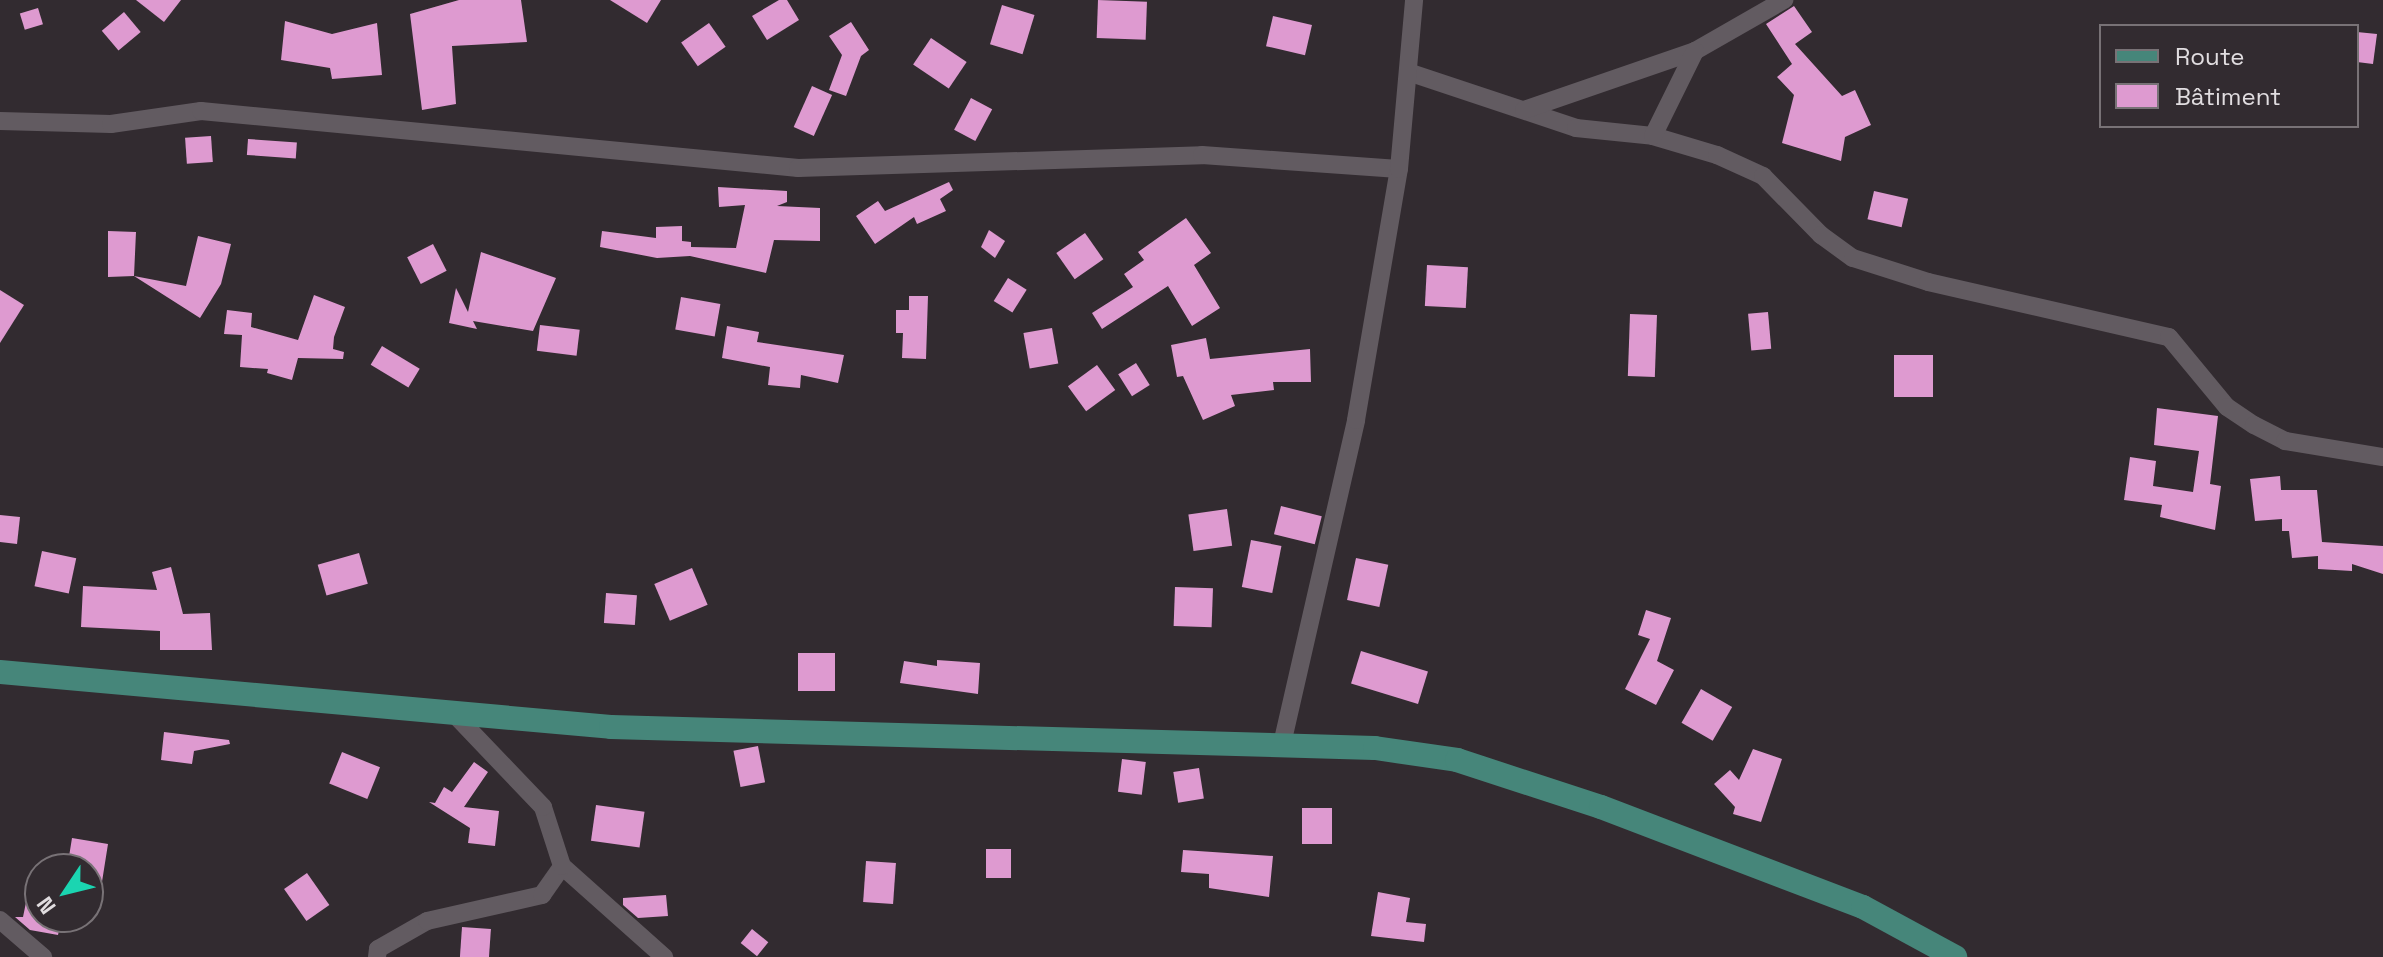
<!DOCTYPE html>
<html>
<head>
<meta charset="utf-8">
<style>
  body { margin:0 }
  #map { position:relative; width:2383px; height:957px; overflow:hidden; background:#322b30; font-family:"Space Grotesk",sans-serif }
  div>[style] { position:absolute }
  .building>* { inset:0; background:#de9ad0; transform-origin:0 0 }
  .street>* { height:18px; margin:-9px; padding:0 9px; transform-origin:9px; border-radius:9px; background:#625b61 }
  .primary>* { height:24px; margin:-12px; padding:0 12px; transform-origin:12px; border-radius:12px; background:#46867a }
  span { translate:-50% -50%; white-space:nowrap; text-align:center; line-height:1.15; -webkit-text-stroke:8px #322b30; paint-order:stroke }
  .legend { position:absolute; left:2099px; top:24px; width:260px; height:104px; box-sizing:border-box; background:#322b30; border:2px solid #787276; margin:0; padding:10px 14px; list-style:none; font-size:24px; color:#e1dde0 }
  .legend li { display:flex; align-items:center; gap:16px; height:40px }
  .legend b { width:40px; border:2px solid #787276 }
  .north { position:absolute; left:24px; top:853px; width:80px; height:80px; box-sizing:border-box; background:#322b30; border:2px solid #787276; border-radius:50%; rotate:235deg; font-size:22px; font-weight:700; line-height:32px; text-align:center; color:#e1dde0 }
  .north::after { content:''; display:block; margin:auto; width:28px; height:36px; background:#1bd5b1; clip-path:polygon(50% 0,100% 100%,50% 72%,0 100%) }
</style>
</head>
<body>
<div id="map">
  <div class="building">
    <div style="clip-path:polygon(136px 0,181px 0,164px 22px)"></div>
    <div style="clip-path:polygon(459px 0,521px 0,527px 42px,452px 46px,456px 104px,422px 110px,410px 14px)"></div>
    <div style="clip-path:polygon(610px 0,661px 0,647px 23px)"></div>
    <div style="clip-path:polygon(779px 0,787px 0,799px 20px,767px 40px,752px 16px)"></div>
    <div style="left:1098px;top:0;width:49px;height:38px;rotate:2deg"></div>
    <div style="left:1002px;top:5px;width:34px;height:41px;rotate:17deg"></div>
    <div style="clip-path:polygon(1794px 6px,1812px 32px,1795px 44px,1842px 96px,1855px 90px,1871px 125px,1845px 137px,1841px 161px,1782px 143px,1794px 95px,1777px 77px,1792px 64px,1766px 24px)"></div>
    <div style="left:38px;top:8px;width:17px;height:19px;rotate:73deg"></div>
    <div style="left:124px;top:12px;width:26px;height:29px;rotate:50deg"></div>
    <div style="left:1273px;top:16px;width:40px;height:31px;rotate:13deg"></div>
    <div style="clip-path:polygon(285px 21px,332px 34px,377px 23px,382px 75px,332px 79px,330px 68px,281px 60px)"></div>
    <div style="clip-path:polygon(851px 22px,869px 50px,861px 56px,846px 96px,829px 90px,842px 55px,829px 36px)"></div>
    <div style="left:709px;top:23px;width:29px;height:34px;rotate:55deg"></div>
    <div style="clip-path:polygon(2357px 32px,2377px 34px,2373px 64px,2357px 62px)"></div>
    <div style="left:931px;top:38px;width:43px;height:32px;rotate:34deg"></div>
    <div style="left:812px;top:86px;width:22px;height:45px;rotate:24deg"></div>
    <div style="left:971px;top:98px;width:24px;height:36px;rotate:28deg"></div>
    <div style="left:211px;top:136px;width:26px;height:26px;rotate:86deg"></div>
    <div style="left:248px;top:139px;width:49px;height:16px;rotate:4deg"></div>
    <div style="clip-path:polygon(949px 182px,953px 190px,940px 199px,946px 211px,917px 224px,914px 217px,875px 244px,856px 216px,878px 201px,885px 211px)"></div>
    <div style="clip-path:polygon(718px 187px,787px 191px,787px 202px,777px 206px,820px 208px,820px 241px,774px 240px,766px 273px,690px 256px,657px 258px,600px 247px,602px 231px,656px 238px,656px 227px,682px 226px,682px 241px,691px 242px,691px 247px,736px 248px,745px 205px,719px 207px)"></div>
    <div style="left:1874px;top:191px;width:35px;height:29px;rotate:13deg"></div>
    <div style="clip-path:polygon(1186px 218px,1211px 253px,1194px 265px,1220px 308px,1192px 326px,1168px 286px,1102px 329px,1092px 313px,1133px 287px,1124px 274px,1144px 260px,1138px 252px)"></div>
    <div style="clip-path:polygon(989px 230px,1005px 241px,995px 258px,981px 247px)"></div>
    <div style="clip-path:polygon(108px 231px,136px 232px,134px 276px,186px 286px,198px 236px,231px 244px,221px 284px,200px 318px,134px 276px,108px 277px)"></div>
    <div style="left:1085px;top:233px;width:32px;height:35px;rotate:55deg"></div>
    <div style="left:433px;top:244px;width:30px;height:29px;rotate:63deg"></div>
    <div style="clip-path:polygon(481px 252px,556px 278px,533px 331px,473px 321px,477px 329px,449px 323px,456px 288px,468px 312px)"></div>
    <div style="left:1427px;top:265px;width:41px;height:41px;rotate:3deg"></div>
    <div style="left:1008px;top:278px;width:22px;height:27px;rotate:32deg"></div>
    <div style="clip-path:polygon(0 290px,24px 305px,0 343px)"></div>
    <div style="clip-path:polygon(314px 295px,345px 307px,334px 337px,333px 349px,344px 352px,343px 359px,298px 358px,292px 380px,267px 373px,268px 369px,240px 367px,242px 335px,224px 334px,227px 310px,252px 313px,251px 327px,298px 340px)"></div>
    <div style="clip-path:polygon(909px 296px,928px 296px,926px 359px,902px 358px,903px 333px,896px 333px,896px 310px,909px 310px)"></div>
    <div style="left:681px;top:297px;width:40px;height:33px;rotate:10deg"></div>
    <div style="left:1768px;top:312px;width:37px;height:20px;rotate:85deg"></div>
    <div style="left:1630px;top:314px;width:27px;height:62px;rotate:2deg"></div>
    <div style="left:540px;top:325px;width:40px;height:26px;rotate:7deg"></div>
    <div style="clip-path:polygon(727px 326px,759px 332px,757px 342px,844px 355px,838px 383px,801px 375px,800px 388px,768px 385px,770px 367px,722px 358px)"></div>
    <div style="left:1052px;top:328px;width:36px;height:29px;rotate:80deg"></div>
    <div style="clip-path:polygon(1206px 338px,1210px 359px,1310px 349px,1311px 382px,1273px 382px,1274px 390px,1231px 395px,1235px 406px,1203px 420px,1183px 376px,1177px 377px,1171px 345px)"></div>
    <div style="left:382px;top:346px;width:44px;height:22px;rotate:31deg"></div>
    <div style="left:1894px;top:355px;width:39px;height:42px"></div>
    <div style="left:1136px;top:363px;width:26px;height:21px;rotate:58deg"></div>
    <div style="left:1097px;top:365px;width:31px;height:36px;rotate:54deg"></div>
    <div style="clip-path:polygon(2157px 408px,2218px 416px,2210px 484px,2221px 486px,2215px 530px,2160px 517px,2162px 505px,2124px 500px,2130px 457px,2156px 461px,2153px 486px,2193px 492px,2199px 451px,2154px 445px)"></div>
    <div style="clip-path:polygon(2280px 476px,2281px 490px,2317px 490px,2322px 542px,2383px 546px,2383px 574px,2352px 564px,2352px 571px,2318px 569px,2318px 556px,2292px 558px,2289px 531px,2282px 531px,2282px 519px,2255px 521px,2250px 479px)"></div>
    <div style="left:1281px;top:506px;width:42px;height:29px;rotate:14deg"></div>
    <div style="left:1227px;top:509px;width:37px;height:39px;rotate:82deg"></div>
    <div style="clip-path:polygon(0 515px,20px 517px,17px 544px,0 542px)"></div>
    <div style="left:1251px;top:540px;width:31px;height:48px;rotate:11deg"></div>
    <div style="left:42px;top:551px;width:35px;height:36px;rotate:12deg"></div>
    <div style="left:359px;top:553px;width:32px;height:43px;rotate:74deg"></div>
    <div style="left:1356px;top:558px;width:33px;height:43px;rotate:12deg"></div>
    <div style="clip-path:polygon(171px 567px,183px 614px,210px 613px,212px 650px,160px 650px,160px 631px,81px 627px,83px 586px,157px 590px,152px 572px)"></div>
    <div style="left:692px;top:568px;width:40px;height:41px;rotate:67deg"></div>
    <div style="left:1175px;top:587px;width:38px;height:39px;rotate:2deg"></div>
    <div style="left:606px;top:593px;width:31px;height:30px;rotate:4deg"></div>
    <div style="clip-path:polygon(1646px 610px,1671px 618px,1657px 661px,1674px 670px,1656px 705px,1625px 689px,1650px 639px,1638px 635px)"></div>
    <div style="left:1361px;top:651px;width:70px;height:34px;rotate:17deg"></div>
    <div style="left:798px;top:653px;width:37px;height:38px"></div>
    <div style="clip-path:polygon(937px 660px,980px 663px,978px 694px,900px 683px,904px 661px,937px 666px)"></div>
    <div style="left:1701px;top:689px;width:36px;height:39px;rotate:30deg"></div>
    <div style="clip-path:polygon(164px 732px,229px 740px,230px 744px,194px 751px,192px 764px,161px 760px)"></div>
    <div style="left:758px;top:746px;width:37px;height:25px;rotate:79deg"></div>
    <div style="clip-path:polygon(1753px 749px,1782px 759px,1761px 822px,1733px 814px,1735px 807px,1714px 784px,1730px 770px,1739px 780px)"></div>
    <div style="left:342px;top:752px;width:41px;height:34px;rotate:22deg"></div>
    <div style="left:1122px;top:759px;width:24px;height:33px;rotate:7deg"></div>
    <div style="clip-path:polygon(474px 762px,488px 772px,464px 807px,499px 811px,495px 846px,468px 843px,470px 828px,429px 802px,435px 803px,444px 787px,452px 792px)"></div>
    <div style="left:1199px;top:768px;width:31px;height:26px;rotate:81deg"></div>
    <div style="left:596px;top:805px;width:49px;height:36px;rotate:8deg"></div>
    <div style="left:1302px;top:808px;width:30px;height:36px"></div>
    <div style="clip-path:polygon(72px 838px,108px 844px,98px 907px,88px 906px,88px 869px,67px 869px)"></div>
    <div style="left:986px;top:849px;width:25px;height:29px"></div>
    <div style="clip-path:polygon(1183px 850px,1273px 856px,1269px 897px,1209px 888px,1209px 874px,1181px 872px)"></div>
    <div style="left:866px;top:861px;width:30px;height:41px;rotate:4deg"></div>
    <div style="clip-path:polygon(32px 873px,40px 874px,40px 917px,62px 917px,58px 935px,30px 930px,15px 917px,23px 917px)"></div>
    <div style="left:307px;top:873px;width:39px;height:28px;rotate:55deg"></div>
    <div style="clip-path:polygon(1378px 892px,1410px 898px,1406px 922px,1426px 924px,1424px 942px,1371px 936px)"></div>
    <div style="clip-path:polygon(666px 895px,668px 916px,638px 918px,623px 905px,623px 898px)"></div>
    <div style="left:462px;top:927px;width:29px;height:30px;rotate:4deg"></div>
    <div style="left:752px;top:929px;width:21px;height:18px;rotate:39deg"></div>
  </div>
  <div class="street">
    <div style="left:1408px;top:72px;width:177px;rotate:18.4deg"></div>
    <div style="left:1576px;top:128px;width:77px;rotate:5.9deg"></div>
    <div style="left:1653px;top:136px;width:67px;rotate:16.5deg"></div>
    <div style="left:1717px;top:155px;width:51px;rotate:24.5deg"></div>
    <div style="left:1763px;top:176px;width:83px;rotate:45.5deg"></div>
    <div style="left:1821px;top:235px;width:39px;rotate:36deg"></div>
    <div style="left:1853px;top:258px;width:79px;rotate:17.7deg"></div>
    <div style="left:1928px;top:282px;width:247px;rotate:12.9deg"></div>
    <div style="left:2169px;top:337px;width:91px;rotate:50.4deg"></div>
    <div style="left:2227px;top:407px;width:32px;rotate:34deg"></div>
    <div style="left:2254px;top:425px;width:35px;rotate:27deg"></div>
    <div style="left:2285px;top:441px;width:99px;rotate:9.3deg"></div>
    <div style="left:1524px;top:110px;width:181px;rotate:-19deg"></div>
    <div style="left:1695px;top:51px;width:103px;rotate:-29.8deg"></div>
    <div style="left:0;top:121px;width:111px;rotate:1.5deg"></div>
    <div style="left:111px;top:124px;width:91px;rotate:-8.2deg"></div>
    <div style="left:201px;top:111px;width:600px;rotate:5.45deg"></div>
    <div style="left:798px;top:168px;width:404px;rotate:-1.8deg"></div>
    <div style="left:1202px;top:155px;width:197px;rotate:4.1deg"></div>
    <div style="left:1653px;top:136px;width:95px;rotate:-63.7deg"></div>
    <div style="left:1282px;top:744px;width:332px;rotate:-77.1deg"></div>
    <div style="left:1356px;top:420px;width:255px;rotate:-80.3deg"></div>
    <div style="left:1399px;top:169px;width:170px;rotate:-84.9deg"></div>
    <div style="left:562px;top:866px;width:137px;rotate:41.7deg"></div>
    <div style="left:0;top:920px;width:57px;rotate:40.7deg"></div>
    <div style="left:377px;top:957px;width:8px;rotate:-83deg"></div>
    <div style="left:378px;top:949px;width:56px;rotate:-29.7deg"></div>
    <div style="left:427px;top:921px;width:118px;rotate:-12.7deg"></div>
    <div style="left:542px;top:895px;width:35px;rotate:-55deg"></div>
    <div style="left:562px;top:866px;width:62px;rotate:-107.9deg"></div>
    <div style="left:543px;top:807px;width:126px;rotate:-133.7deg"></div>
  </div>
  <div class="primary">
    <div style="left:0;top:672px;width:613px;rotate:5.14deg"></div>
    <div style="left:611px;top:727px;width:764px;rotate:1.57deg"></div>
    <div style="left:1375px;top:748px;width:83px;rotate:8.3deg"></div>
    <div style="left:1457px;top:760px;width:151px;rotate:18.1deg"></div>
    <div style="left:1601px;top:807px;width:280px;rotate:20.9deg"></div>
    <div style="left:1863px;top:907px;width:105px;rotate:28.5deg"></div>
  </div>
  <ul class="legend">
  <li><b style="height:10px;background:#46867a"></b>Route</li>
  <li><b style="height:22px;background:#de9ad0"></b>Bâtiment</li>
  </ul>
  <div class="north">N</div>
</div>
</body>
</html>
